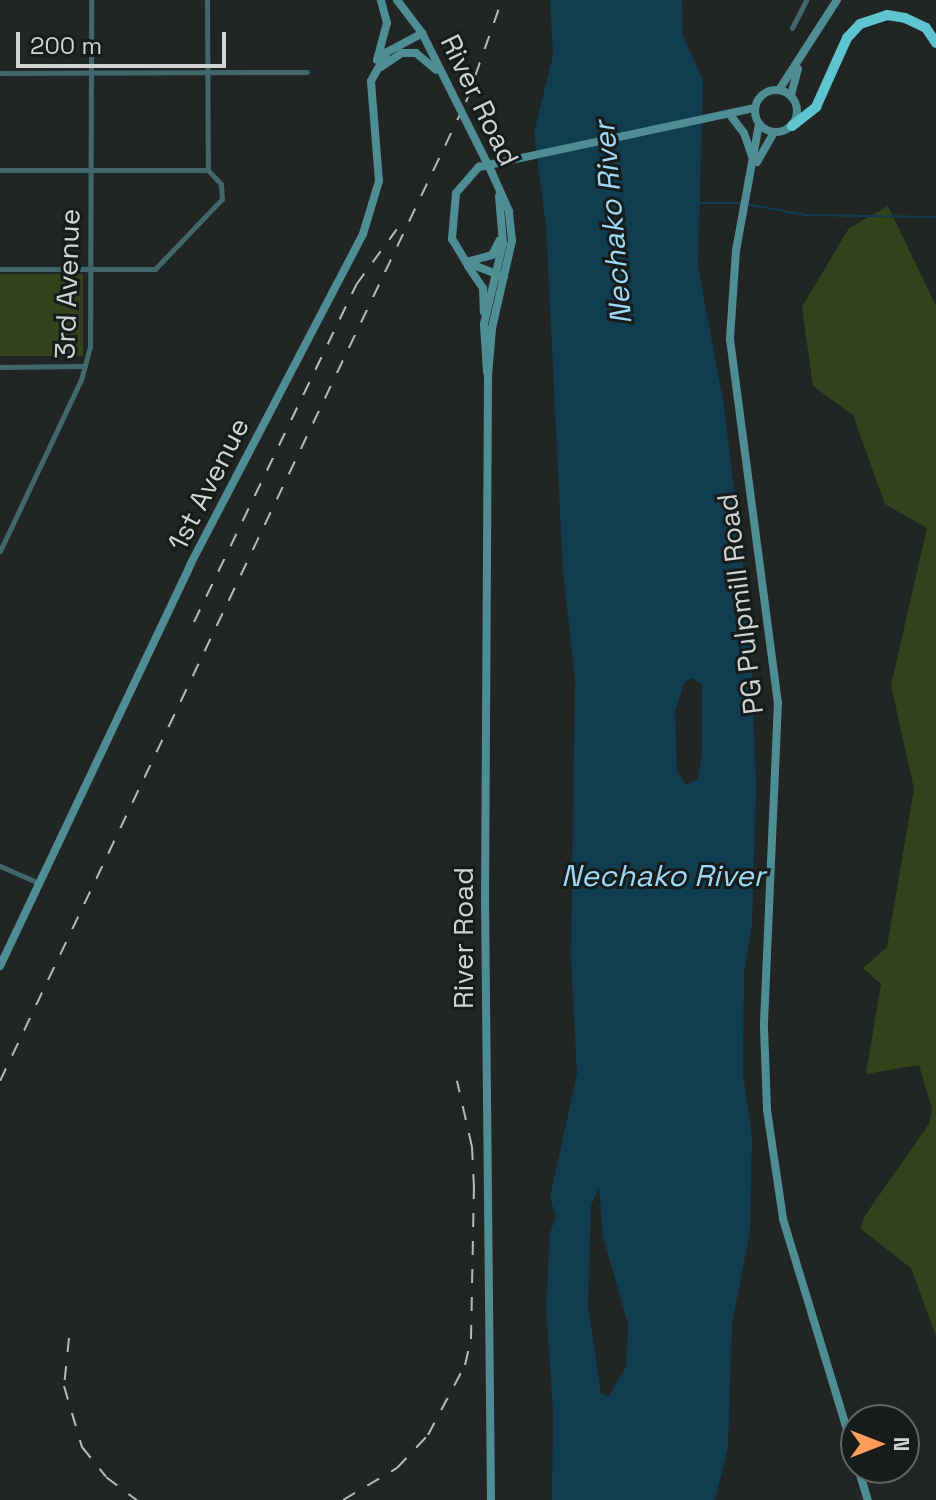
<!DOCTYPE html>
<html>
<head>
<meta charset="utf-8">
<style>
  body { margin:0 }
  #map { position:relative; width:936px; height:1500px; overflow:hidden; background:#212624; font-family:"Space Grotesk",sans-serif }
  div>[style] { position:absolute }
  .green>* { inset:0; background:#33441c; transform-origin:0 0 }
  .water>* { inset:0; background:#113d51 }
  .stream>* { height:2px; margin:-1px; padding:0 1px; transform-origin:1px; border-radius:1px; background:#113d51 }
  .street>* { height:5px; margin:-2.5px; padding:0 2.5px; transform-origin:2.5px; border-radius:2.5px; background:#41676c }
  .secondary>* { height:8px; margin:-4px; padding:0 4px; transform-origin:4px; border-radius:4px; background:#4e8d94 }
  .secondary>.ring { margin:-4px; padding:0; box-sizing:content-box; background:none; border:8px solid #4e8d94; border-radius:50% }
  .highway>* { height:10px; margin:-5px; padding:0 5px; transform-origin:5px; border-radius:5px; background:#5dc4d0 }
  .rail>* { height:2px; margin-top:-1px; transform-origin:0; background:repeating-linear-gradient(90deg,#b6b9b8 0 14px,transparent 0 28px) }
  .secondary-bridge>* { height:8px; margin:-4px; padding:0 4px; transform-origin:4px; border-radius:4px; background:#4e8d94 }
  span { translate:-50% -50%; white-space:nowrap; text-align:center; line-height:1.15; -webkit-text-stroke:6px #171c1b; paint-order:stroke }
  .street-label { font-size:28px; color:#d0d3d2 }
  .water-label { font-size:30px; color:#9cd9f8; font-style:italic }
  .north { position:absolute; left:840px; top:1404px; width:80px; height:80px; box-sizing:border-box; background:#171c1b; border:2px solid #616564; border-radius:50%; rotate:90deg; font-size:22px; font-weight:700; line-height:32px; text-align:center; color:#d0d3d2 }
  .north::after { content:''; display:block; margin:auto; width:28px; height:36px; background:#ff9b5b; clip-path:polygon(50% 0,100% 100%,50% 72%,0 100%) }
  .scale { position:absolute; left:16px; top:32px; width:210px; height:36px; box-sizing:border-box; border:4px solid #d0d3d2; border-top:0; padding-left:10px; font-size:24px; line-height:28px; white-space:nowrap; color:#d0d3d2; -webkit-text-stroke:6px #171c1b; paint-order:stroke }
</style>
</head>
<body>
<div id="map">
  <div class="green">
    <div style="clip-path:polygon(888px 206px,936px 306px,936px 1336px,911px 1268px,861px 1229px,864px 1217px,929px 1124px,932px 1109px,919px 1065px,866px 1074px,881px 984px,863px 968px,887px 947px,914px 789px,891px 685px,927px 528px,885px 504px,853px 415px,813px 386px,802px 307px,849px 228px)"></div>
    <div style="left:0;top:274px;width:83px;height:82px"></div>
  </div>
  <div class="water">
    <div style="clip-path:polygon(evenodd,550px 0,682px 0,683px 36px,703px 80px,698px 266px,724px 406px,750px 623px,756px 788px,752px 923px,744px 974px,743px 1074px,752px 1136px,750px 1232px,732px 1323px,728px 1447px,715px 1500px,552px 1500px,553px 1411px,546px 1307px,550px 1233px,556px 1217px,550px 1197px,577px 1074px,571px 958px,575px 678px,563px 572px,546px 226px,534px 133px,553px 55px,550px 0,691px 678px,702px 684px,702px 755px,698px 779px,686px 785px,677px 771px,675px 712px,684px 683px,691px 678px,550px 0,599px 1187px,603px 1237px,628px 1324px,626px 1367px,608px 1397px,601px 1393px,588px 1306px,591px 1206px,599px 1187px)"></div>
  </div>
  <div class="stream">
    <div style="left:697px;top:203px;width:43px"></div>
    <div style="left:746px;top:204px;width:61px;rotate:10.4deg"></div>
    <div style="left:806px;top:215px;width:130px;rotate:0.9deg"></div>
  </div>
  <div class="street">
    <div style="left:207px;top:0;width:170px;rotate:89.7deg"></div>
    <div style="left:792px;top:28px;width:31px;rotate:-63deg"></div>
    <div style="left:0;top:73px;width:307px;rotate:-0.2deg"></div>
    <div style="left:0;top:170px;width:208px"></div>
    <div style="left:0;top:269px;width:155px"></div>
    <div style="left:155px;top:269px;width:97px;rotate:-46.3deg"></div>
    <div style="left:222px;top:199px;width:15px;rotate:-94deg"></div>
    <div style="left:221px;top:184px;width:19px;rotate:-133deg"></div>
    <div style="left:0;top:367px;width:85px;rotate:-0.7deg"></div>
    <div style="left:0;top:551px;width:189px;rotate:-64.7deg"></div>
    <div style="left:81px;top:380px;width:34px;rotate:-75deg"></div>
    <div style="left:90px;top:347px;width:347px;rotate:-89.8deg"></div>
    <div style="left:0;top:866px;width:43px;rotate:23.6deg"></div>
  </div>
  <div class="secondary">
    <div style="left:397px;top:0;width:41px;rotate:52.9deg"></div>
    <div style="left:422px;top:33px;width:54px;rotate:63.4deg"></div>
    <div style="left:377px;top:60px;width:38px;rotate:-75deg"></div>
    <div style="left:387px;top:23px;width:24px;rotate:-105deg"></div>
    <div style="left:381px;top:67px;width:25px;rotate:-34deg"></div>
    <div style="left:402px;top:53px;width:14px"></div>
    <div style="left:416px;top:53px;width:26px;rotate:40deg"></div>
    <div class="ring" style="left:755px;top:90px;width:34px;height:34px"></div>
    <div style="left:779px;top:90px;width:107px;rotate:-57.2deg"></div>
    <div style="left:791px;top:95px;width:27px;rotate:-75deg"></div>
    <div style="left:731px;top:116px;width:21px;rotate:53deg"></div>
    <div style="left:744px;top:133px;width:31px;rotate:71deg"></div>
    <div style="left:759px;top:124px;width:128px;rotate:100.3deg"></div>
    <div style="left:736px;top:250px;width:89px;rotate:93.9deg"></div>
    <div style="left:730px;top:339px;width:366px;rotate:82.5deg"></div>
    <div style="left:778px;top:702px;width:325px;rotate:92.5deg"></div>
    <div style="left:764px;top:1027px;width:83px;rotate:87.9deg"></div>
    <div style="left:767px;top:1110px;width:110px;rotate:81.6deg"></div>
    <div style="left:783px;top:1219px;width:252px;rotate:73.1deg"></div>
    <div style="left:757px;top:162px;width:34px;rotate:-60deg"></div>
    <div style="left:466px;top:262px;width:27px;rotate:-15deg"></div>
    <div style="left:492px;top:255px;width:16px;rotate:-63deg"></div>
    <div style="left:468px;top:266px;width:27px;rotate:56deg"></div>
    <div style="left:483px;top:288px;width:24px;rotate:88deg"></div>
    <div style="left:504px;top:277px;width:41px;rotate:-158.5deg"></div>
    <div style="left:466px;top:262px;width:27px;rotate:-121deg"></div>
    <div style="left:452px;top:239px;width:46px;rotate:-85deg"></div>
    <div style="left:456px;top:193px;width:35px;rotate:-49deg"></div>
    <div style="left:479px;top:167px;width:282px;rotate:-12.1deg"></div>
    <div style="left:487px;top:372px;width:48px;rotate:-93.6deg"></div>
    <div style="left:484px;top:324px;width:83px;rotate:-76.8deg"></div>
    <div style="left:503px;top:243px;width:47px;rotate:-94.9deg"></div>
    <div style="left:0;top:966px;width:444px;rotate:-64.6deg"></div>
    <div style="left:190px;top:565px;width:373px;rotate:-62.4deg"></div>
    <div style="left:363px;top:234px;width:55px;rotate:-73.2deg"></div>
    <div style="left:379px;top:181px;width:100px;rotate:-94.6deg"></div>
    <div style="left:371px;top:81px;width:33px;rotate:-61deg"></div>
    <div style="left:387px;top:52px;width:40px;rotate:-28deg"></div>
    <div style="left:858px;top:1468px;width:34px;rotate:73deg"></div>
    <div style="left:491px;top:1500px;width:598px;rotate:-90.57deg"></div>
    <div style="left:485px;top:902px;width:526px;rotate:-89.67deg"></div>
    <div style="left:488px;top:376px;width:48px;rotate:-85.2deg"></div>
    <div style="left:492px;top:328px;width:89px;rotate:-77.1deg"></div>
    <div style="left:512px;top:241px;width:30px;rotate:-96deg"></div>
    <div style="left:509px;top:211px;width:42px;rotate:-114.1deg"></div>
  </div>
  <div class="highway">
    <div style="left:792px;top:126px;width:31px;rotate:-38deg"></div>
    <div style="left:816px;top:107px;width:76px;rotate:-65.8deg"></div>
    <div style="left:847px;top:38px;width:19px;rotate:-47deg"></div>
    <div style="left:860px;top:24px;width:28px;rotate:-18deg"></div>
    <div style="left:887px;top:15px;width:18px;rotate:9deg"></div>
    <div style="left:905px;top:18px;width:23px;rotate:25deg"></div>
    <div style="left:926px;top:28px;width:18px;rotate:56deg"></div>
  </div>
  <div class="rail">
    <div style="left:194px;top:622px;width:374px;rotate:-64.3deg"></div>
    <div style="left:356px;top:285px;width:69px;rotate:-53.8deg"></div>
    <div style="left:0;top:1081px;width:1084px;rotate:-64.55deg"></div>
    <div style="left:466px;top:102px;width:108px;rotate:-70.6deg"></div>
    <div style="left:69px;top:1338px;width:48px;rotate:95.9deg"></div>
    <div style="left:64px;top:1386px;width:64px;rotate:73.6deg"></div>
    <div style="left:82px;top:1447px;width:38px;rotate:51deg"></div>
    <div style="left:106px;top:1477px;width:39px;rotate:37deg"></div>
    <div style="left:343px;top:1500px;width:63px;rotate:-30.7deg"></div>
    <div style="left:397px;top:1468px;width:45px;rotate:-46.8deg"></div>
    <div style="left:428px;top:1435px;width:79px;rotate:-62.1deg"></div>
    <div style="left:465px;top:1365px;width:27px;rotate:-77deg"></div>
    <div style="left:471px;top:1339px;width:151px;rotate:-88.9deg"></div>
    <div style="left:474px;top:1188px;width:41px;rotate:-92.8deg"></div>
    <div style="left:472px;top:1147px;width:68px;rotate:-102.8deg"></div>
  </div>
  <div class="secondary-bridge">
    <div style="left:446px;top:81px;width:103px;rotate:63.4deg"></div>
  </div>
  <div class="street-label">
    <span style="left:480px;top:100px;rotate:64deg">River Road</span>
    <span style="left:67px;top:284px;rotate:-88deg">3rd Avenue</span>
    <span style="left:208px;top:484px;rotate:-63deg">1st Avenue</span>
    <span style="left:740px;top:604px;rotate:-97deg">PG Pulpmill Road</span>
    <span style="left:463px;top:938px;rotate:-90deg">River Road</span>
  </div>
  <div class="water-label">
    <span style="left:613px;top:223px;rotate:-95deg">Nechako River</span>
    <span style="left:663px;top:876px">Nechako River</span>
  </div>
  <div class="north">N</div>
  <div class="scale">200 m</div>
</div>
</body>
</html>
